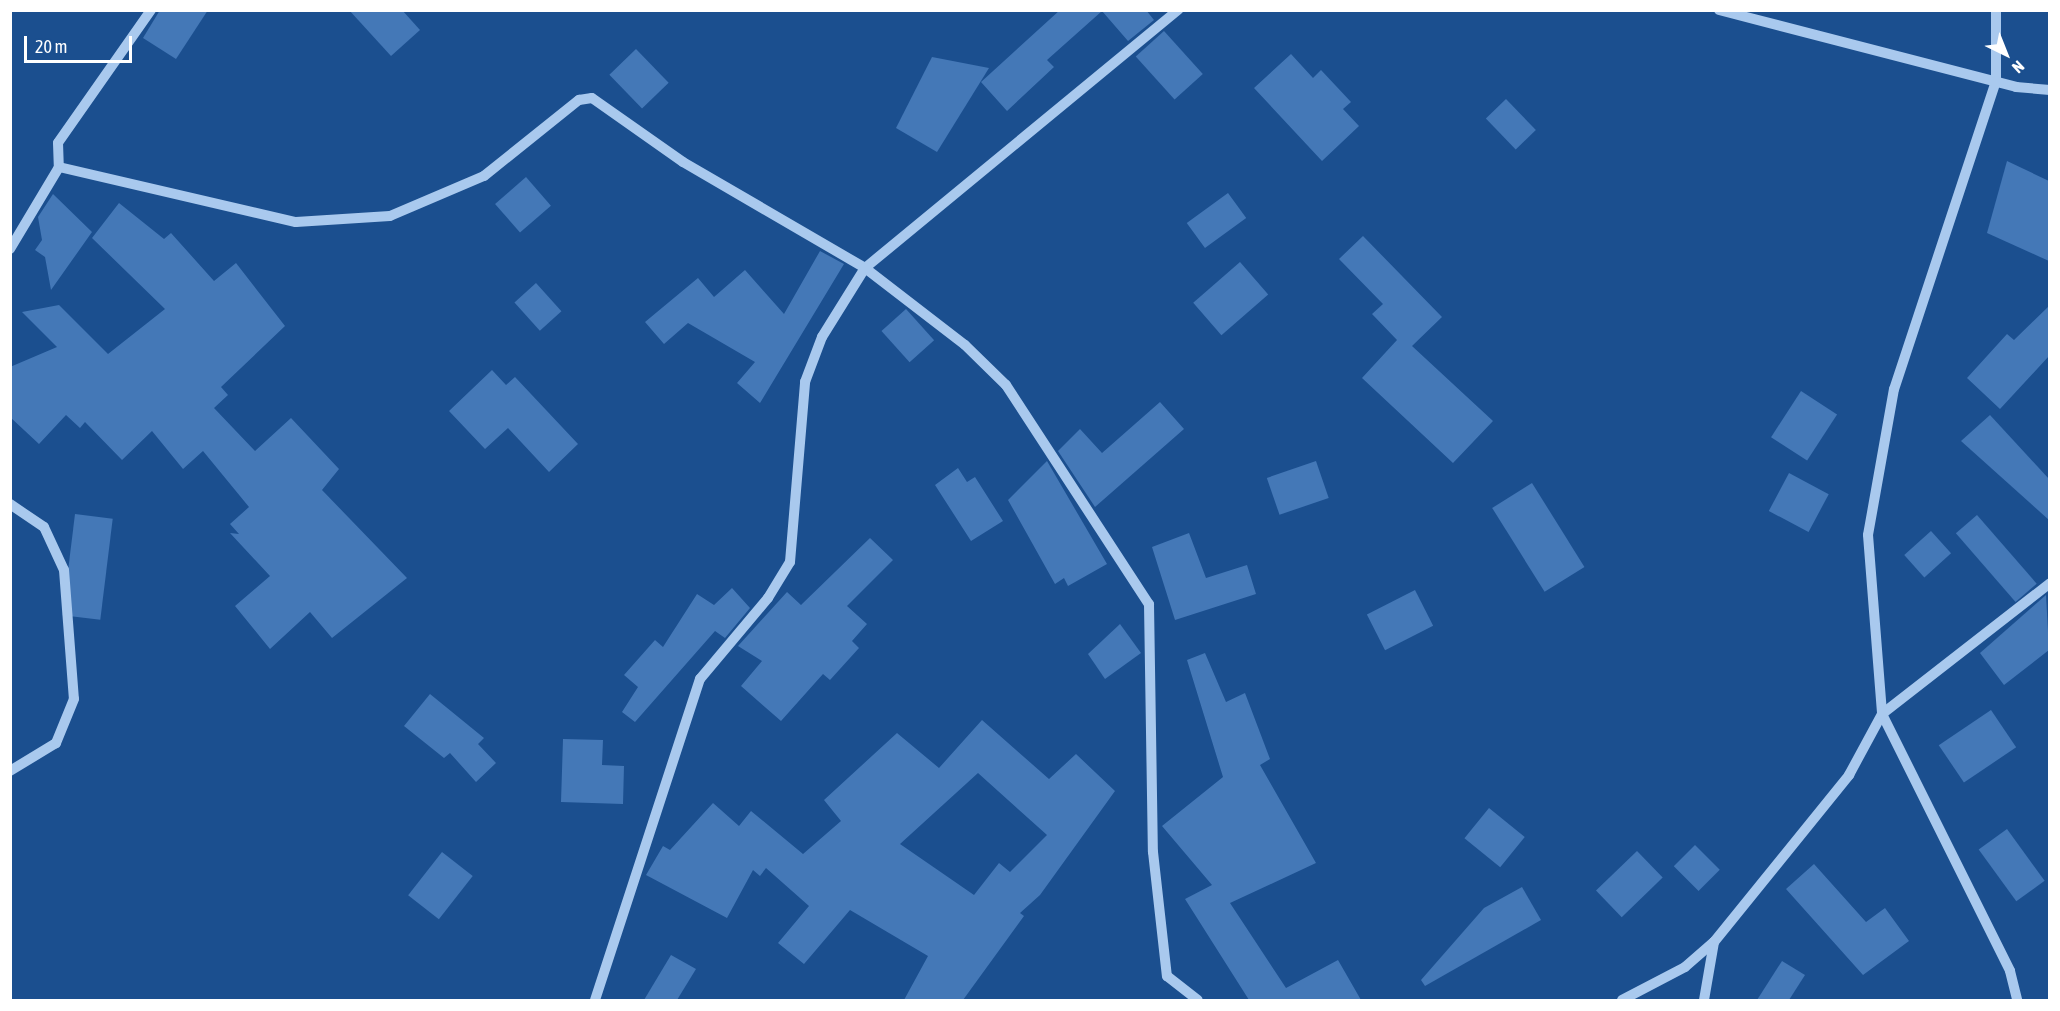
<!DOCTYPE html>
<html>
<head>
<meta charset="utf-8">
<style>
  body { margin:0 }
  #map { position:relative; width:2060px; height:1011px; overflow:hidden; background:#1b4f8f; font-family:"Asap Condensed",sans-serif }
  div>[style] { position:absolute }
  .building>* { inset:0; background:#4478b7; transform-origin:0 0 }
  .minor>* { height:10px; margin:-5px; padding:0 5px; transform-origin:5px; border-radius:5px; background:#a9c9ee }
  span { translate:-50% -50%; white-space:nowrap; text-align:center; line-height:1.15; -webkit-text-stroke:5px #1b4f8f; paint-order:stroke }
  .frame { position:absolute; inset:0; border:12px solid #fff; pointer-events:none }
  .north { position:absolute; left:1976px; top:24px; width:60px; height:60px; -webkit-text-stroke:4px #1b4f8f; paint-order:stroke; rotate:137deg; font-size:16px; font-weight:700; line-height:24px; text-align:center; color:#fff }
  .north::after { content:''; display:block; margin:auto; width:21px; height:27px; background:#fff; clip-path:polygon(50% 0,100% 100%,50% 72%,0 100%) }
  .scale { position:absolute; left:24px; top:36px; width:108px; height:27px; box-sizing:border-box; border:3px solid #fff; border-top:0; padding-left:8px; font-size:18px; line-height:21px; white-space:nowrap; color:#fff; -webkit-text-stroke:4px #1b4f8f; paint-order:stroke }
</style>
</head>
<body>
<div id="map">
  <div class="building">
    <div style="clip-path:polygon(160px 10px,208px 10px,176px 59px,143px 38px)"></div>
    <div style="clip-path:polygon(349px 10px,402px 10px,420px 30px,391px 56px)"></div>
    <div style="clip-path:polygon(1060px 10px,1146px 10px,1154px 20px,1128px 41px,1102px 11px,1047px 60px,1054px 67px,1007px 111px,981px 82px)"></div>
    <div style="left:1164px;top:31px;width:58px;height:38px;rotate:48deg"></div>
    <div style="left:636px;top:49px;width:47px;height:37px;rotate:46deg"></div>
    <div style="clip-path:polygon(1291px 54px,1313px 78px,1321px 70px,1351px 102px,1343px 109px,1359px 126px,1322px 161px,1254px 88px)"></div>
    <div style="clip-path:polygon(932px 57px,989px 68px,937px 152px,896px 128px)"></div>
    <div style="left:1506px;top:99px;width:43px;height:28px;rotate:46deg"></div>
    <div style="clip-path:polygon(2007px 161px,2049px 181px,2049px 261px,1987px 233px)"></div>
    <div style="left:526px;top:177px;width:38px;height:41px;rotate:49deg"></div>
    <div style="left:1228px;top:193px;width:31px;height:51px;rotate:54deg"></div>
    <div style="clip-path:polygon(53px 194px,92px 232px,51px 290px,45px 257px,35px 250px,42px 240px,38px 217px)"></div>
    <div style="clip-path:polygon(119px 203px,164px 239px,171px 233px,214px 281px,236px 263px,285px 326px,221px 387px,228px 395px,214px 408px,255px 451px,291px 418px,339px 469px,322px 490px,407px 578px,332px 638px,310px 612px,270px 649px,235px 606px,270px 576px,230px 533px,239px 534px,230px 524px,249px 507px,203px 451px,183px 469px,152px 431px,122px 460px,85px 422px,80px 428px,66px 415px,39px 444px,10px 417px,10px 367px,57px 347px,22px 312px,59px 305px,108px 354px,165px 309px,92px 238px)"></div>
    <div style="clip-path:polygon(1363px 236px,1442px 317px,1412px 346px,1493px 421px,1453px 463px,1362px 378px,1397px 340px,1372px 314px,1383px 304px,1339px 259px)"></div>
    <div style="clip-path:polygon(820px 251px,844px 264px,760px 403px,737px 383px,755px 362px,688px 323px,664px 344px,645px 322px,698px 278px,714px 297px,745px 270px,784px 314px)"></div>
    <div style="left:1240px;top:262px;width:43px;height:62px;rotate:49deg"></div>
    <div style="left:536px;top:283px;width:38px;height:29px;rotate:48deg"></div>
    <div style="clip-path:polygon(2049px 306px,2049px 356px,2000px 409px,1967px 378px,2007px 334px,2014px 340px)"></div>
    <div style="left:906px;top:309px;width:42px;height:33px;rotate:48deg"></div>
    <div style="clip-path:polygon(492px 370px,506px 385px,515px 377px,578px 444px,549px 472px,508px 428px,485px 449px,449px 411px)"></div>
    <div style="left:1801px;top:391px;width:43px;height:55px;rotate:33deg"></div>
    <div style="clip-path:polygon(1160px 402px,1184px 429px,1095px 507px,1058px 451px,1080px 429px,1102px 453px)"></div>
    <div style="clip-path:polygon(1990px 415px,2049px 479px,2049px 520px,1961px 441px)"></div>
    <div style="clip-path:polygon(1047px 461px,1107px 564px,1068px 586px,1064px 578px,1055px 584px,1008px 500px)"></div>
    <div style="left:1316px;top:461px;width:39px;height:52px;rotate:71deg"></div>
    <div style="clip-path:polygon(958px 468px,967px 482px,975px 477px,1003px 521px,971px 541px,935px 485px)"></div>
    <div style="left:1789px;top:473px;width:45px;height:43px;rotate:28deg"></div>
    <div style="left:1532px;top:483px;width:99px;height:47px;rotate:58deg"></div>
    <div style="left:75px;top:514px;width:38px;height:102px;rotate:7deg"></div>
    <div style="left:1977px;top:515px;width:91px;height:28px;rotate:49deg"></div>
    <div style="left:1931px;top:531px;width:30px;height:36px;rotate:48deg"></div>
    <div style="clip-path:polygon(1189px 533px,1206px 578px,1247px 565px,1256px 594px,1175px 620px,1152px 547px)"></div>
    <div style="clip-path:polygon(870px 538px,893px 560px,847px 606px,867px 624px,852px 641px,859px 648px,830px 680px,823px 674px,781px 721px,741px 686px,762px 661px,738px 646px,787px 592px,801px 605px)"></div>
    <div style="clip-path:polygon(732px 588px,750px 608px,725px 638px,715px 631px,635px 722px,622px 712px,638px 687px,624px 675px,655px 640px,663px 647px,697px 594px,714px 605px)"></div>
    <div style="left:1415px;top:590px;width:40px;height:54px;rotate:63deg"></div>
    <div style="clip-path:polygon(2046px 595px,2049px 650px,2004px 685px,1980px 653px)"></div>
    <div style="clip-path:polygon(1120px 624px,1141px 653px,1105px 679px,1088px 654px)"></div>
    <div style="clip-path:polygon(1205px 653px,1226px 702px,1245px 693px,1270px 759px,1260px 765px,1316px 863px,1230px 903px,1286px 988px,1338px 960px,1361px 1000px,1249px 1000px,1185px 899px,1212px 885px,1162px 826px,1223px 777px,1187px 660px)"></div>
    <div style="clip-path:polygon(430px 694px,484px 738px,478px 744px,496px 763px,476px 782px,450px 753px,444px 758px,404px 726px)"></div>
    <div style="left:1991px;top:710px;width:45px;height:63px;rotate:56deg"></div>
    <div style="clip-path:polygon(evenodd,982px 720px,1049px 779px,1076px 754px,1115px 791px,1040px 895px,1020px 913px,1024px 916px,963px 1000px,904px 1000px,928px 956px,850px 910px,804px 964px,778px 943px,809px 906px,766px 868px,760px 876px,753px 870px,727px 918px,646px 875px,663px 846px,670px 850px,713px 803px,739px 826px,751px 811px,803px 854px,841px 821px,824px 800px,897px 733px,939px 768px,982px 720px,978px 773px,1047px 835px,1010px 872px,999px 863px,974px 895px,900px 844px,978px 773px)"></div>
    <div style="clip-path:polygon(563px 739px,603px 740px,602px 765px,624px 766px,623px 804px,561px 802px)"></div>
    <div style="left:1489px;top:808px;width:46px;height:39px;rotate:39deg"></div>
    <div style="left:2007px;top:829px;width:64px;height:35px;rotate:54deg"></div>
    <div style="left:1695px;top:845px;width:35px;height:30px;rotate:45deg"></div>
    <div style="left:1637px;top:851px;width:37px;height:57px;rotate:46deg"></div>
    <div style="left:442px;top:852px;width:39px;height:55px;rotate:38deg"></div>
    <div style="clip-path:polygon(1814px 864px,1866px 922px,1885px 908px,1909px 941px,1863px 975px,1786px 889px)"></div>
    <div style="clip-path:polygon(1522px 887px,1541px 920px,1425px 986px,1421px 980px,1484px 908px)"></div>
    <div style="clip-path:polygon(671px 955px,696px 969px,677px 1000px,644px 1000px)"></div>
    <div style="clip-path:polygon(1782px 961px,1805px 975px,1789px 1000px,1757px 1000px)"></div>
  </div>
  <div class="minor">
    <div style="left:151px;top:10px;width:162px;rotate:125deg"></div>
    <div style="left:58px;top:143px;width:24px;rotate:88deg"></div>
    <div style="left:59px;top:167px;width:243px;rotate:13.1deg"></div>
    <div style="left:296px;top:222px;width:94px;rotate:-3.7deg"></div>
    <div style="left:390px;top:216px;width:102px;rotate:-23.1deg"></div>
    <div style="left:484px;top:176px;width:122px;rotate:-38.7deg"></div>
    <div style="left:579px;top:100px;width:13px;rotate:-9deg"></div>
    <div style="left:592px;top:98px;width:111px;rotate:35.1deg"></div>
    <div style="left:683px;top:162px;width:211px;rotate:30.2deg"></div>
    <div style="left:865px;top:268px;width:126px;rotate:37.6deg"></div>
    <div style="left:965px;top:345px;width:57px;rotate:44.3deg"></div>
    <div style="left:1006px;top:385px;width:262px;rotate:56.9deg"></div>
    <div style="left:1149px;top:604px;width:248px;rotate:89.1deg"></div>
    <div style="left:1153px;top:852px;width:125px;rotate:83.6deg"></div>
    <div style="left:1167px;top:976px;width:39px;rotate:38deg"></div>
    <div style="left:1719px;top:10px;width:307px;rotate:14.5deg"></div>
    <div style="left:2016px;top:87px;width:34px;rotate:5deg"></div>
    <div style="left:1996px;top:10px;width:71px;rotate:90deg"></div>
    <div style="left:1996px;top:81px;width:324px;rotate:108.3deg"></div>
    <div style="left:1894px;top:389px;width:148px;rotate:100.1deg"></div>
    <div style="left:1868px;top:535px;width:180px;rotate:85.5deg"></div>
    <div style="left:1882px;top:714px;width:287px;rotate:63.5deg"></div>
    <div style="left:2010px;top:971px;width:30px;rotate:76deg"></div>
    <div style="left:10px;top:249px;width:96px;rotate:-59.1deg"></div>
    <div style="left:10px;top:504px;width:41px;rotate:34.1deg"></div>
    <div style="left:44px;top:527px;width:47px;rotate:65.1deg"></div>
    <div style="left:64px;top:570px;width:129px;rotate:85.6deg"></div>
    <div style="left:74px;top:699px;width:48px;rotate:112.2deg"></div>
    <div style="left:56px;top:743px;width:54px;rotate:148.7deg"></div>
    <div style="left:595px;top:1000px;width:338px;rotate:-71.9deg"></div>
    <div style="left:700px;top:679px;width:106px;rotate:-50deg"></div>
    <div style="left:768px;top:598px;width:42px;rotate:-58.6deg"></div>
    <div style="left:790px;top:562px;width:181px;rotate:-85.2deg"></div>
    <div style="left:805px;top:382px;width:48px;rotate:-69.3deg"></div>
    <div style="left:822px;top:337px;width:81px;rotate:-58.1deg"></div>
    <div style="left:865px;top:268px;width:406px;rotate:-39.5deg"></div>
    <div style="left:1622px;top:1000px;width:71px;rotate:-27.6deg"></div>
    <div style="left:1685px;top:967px;width:38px;rotate:-41deg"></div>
    <div style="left:1714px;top:942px;width:215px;rotate:-51deg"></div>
    <div style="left:1849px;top:775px;width:69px;rotate:-61.6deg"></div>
    <div style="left:1882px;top:714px;width:213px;rotate:-37.9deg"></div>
    <div style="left:1704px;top:1000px;width:59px;rotate:-80.2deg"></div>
  </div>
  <div class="frame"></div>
  <div class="north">N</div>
  <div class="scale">20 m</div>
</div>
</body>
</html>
